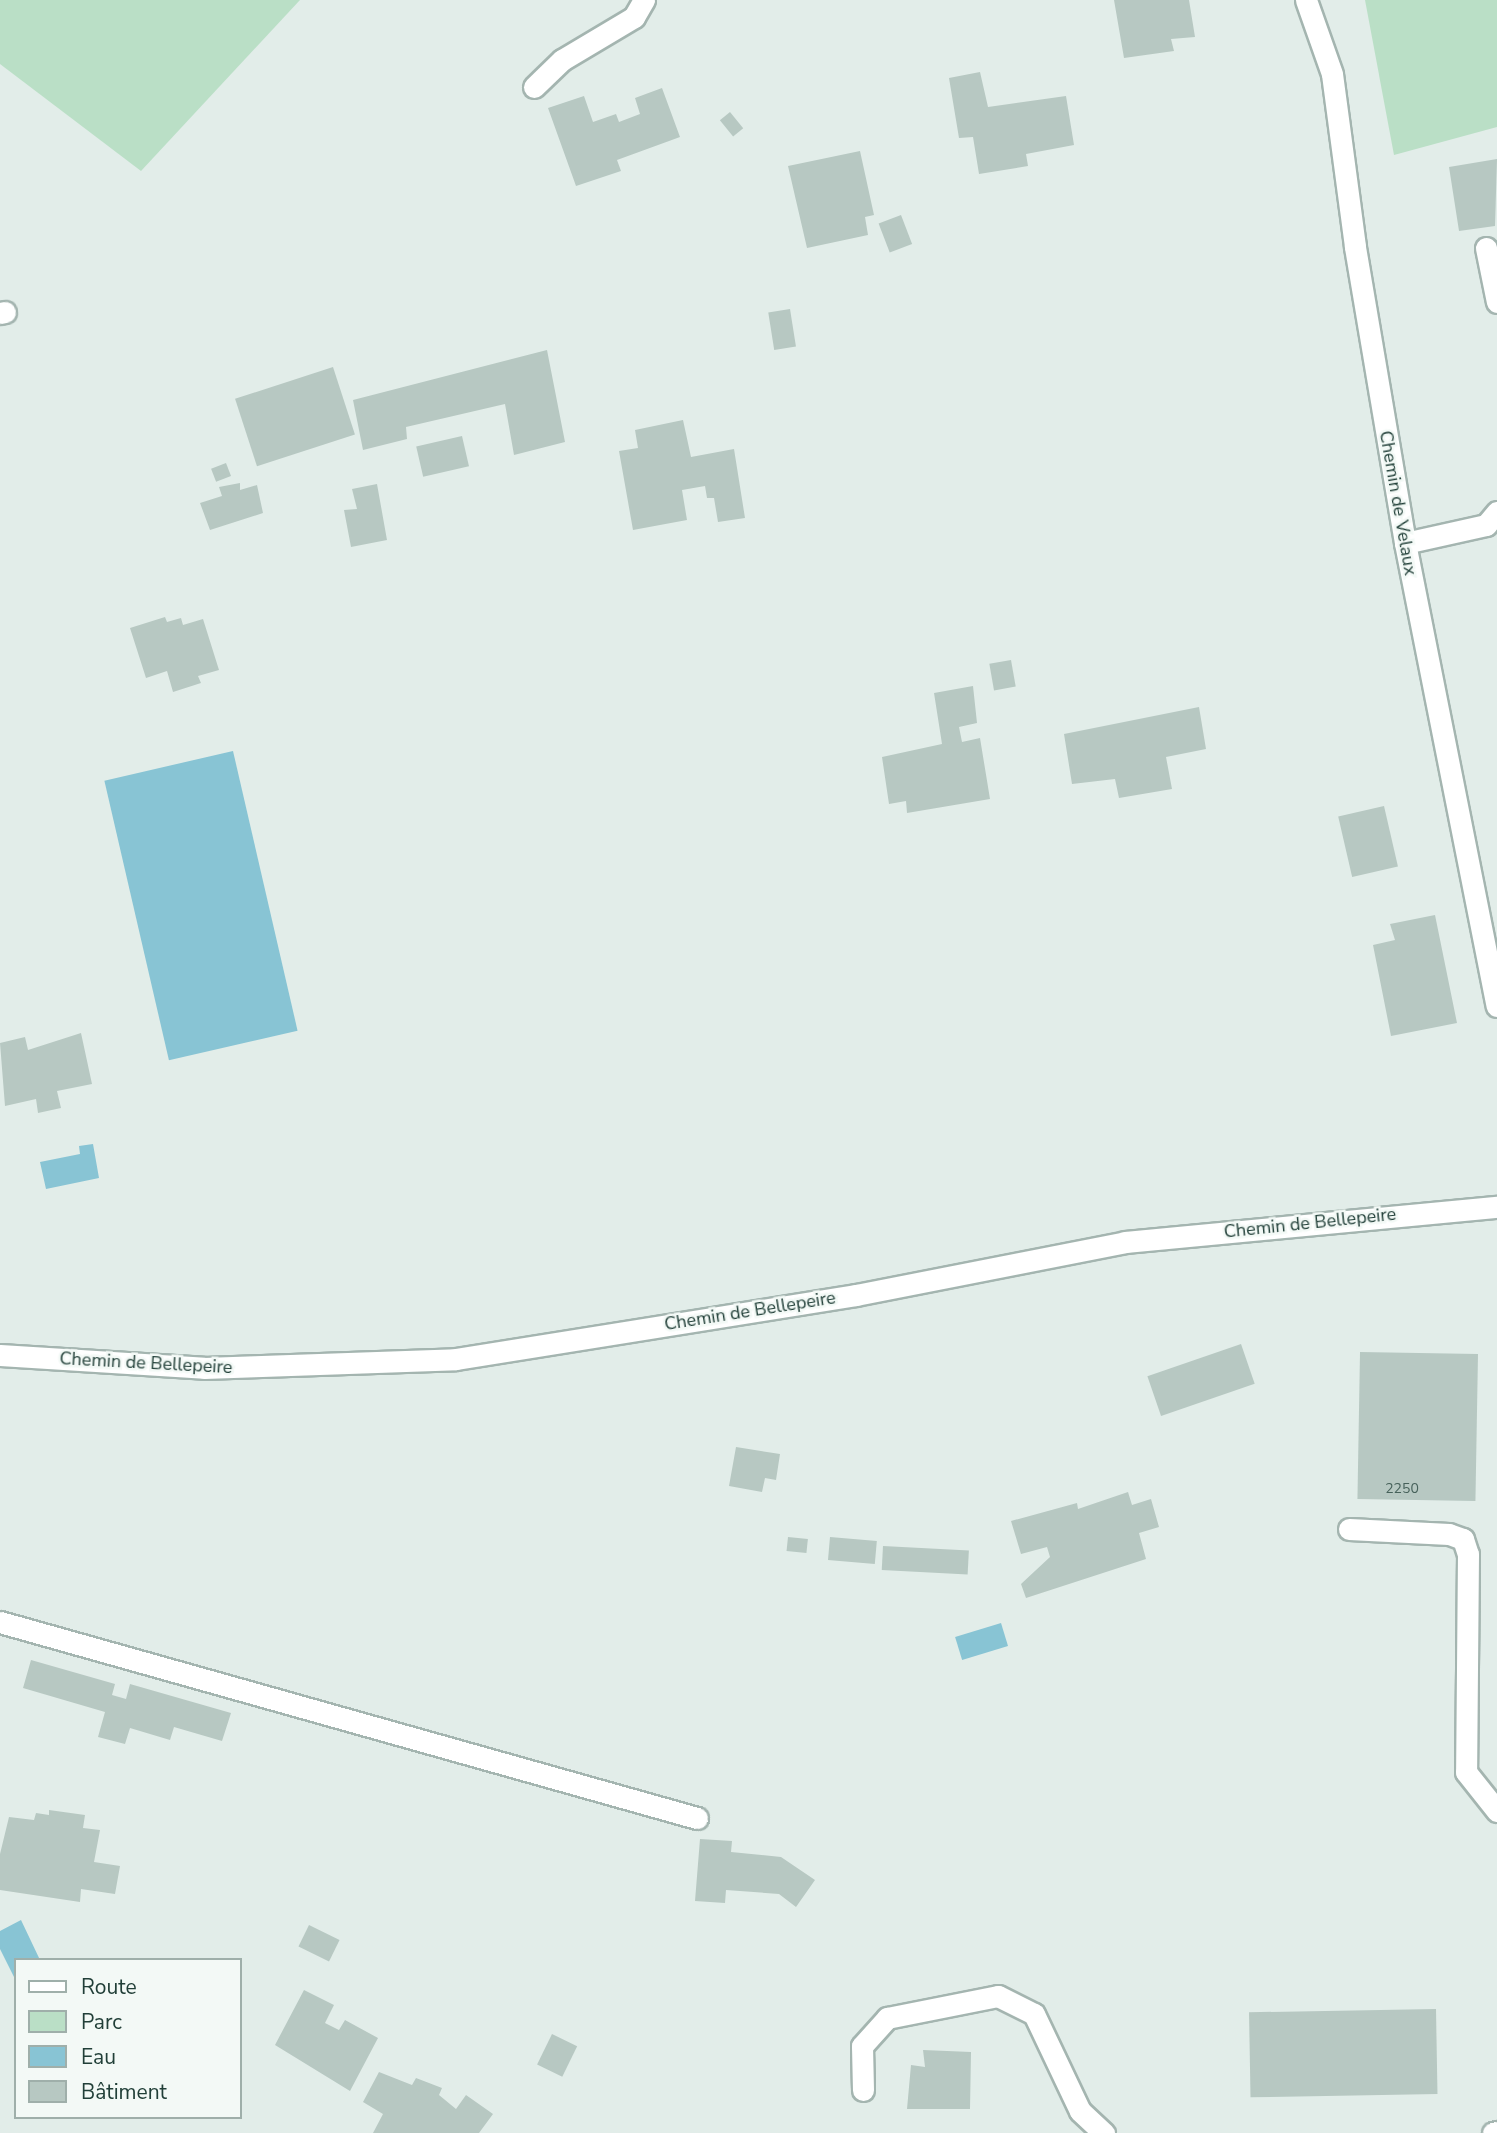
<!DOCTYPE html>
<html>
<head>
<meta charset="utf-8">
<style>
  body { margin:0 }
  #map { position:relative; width:1497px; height:2133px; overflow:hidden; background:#e2ede9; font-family:"Nunito Sans",sans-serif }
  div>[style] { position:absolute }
  .green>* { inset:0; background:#badfc6 }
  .water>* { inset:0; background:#88c4d4; transform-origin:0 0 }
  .building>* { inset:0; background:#b7c8c2; transform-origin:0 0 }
  .roads { filter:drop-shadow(2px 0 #a4b5b0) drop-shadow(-2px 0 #a4b5b0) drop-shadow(0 2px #a4b5b0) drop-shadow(0 -2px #a4b5b0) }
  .minor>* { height:21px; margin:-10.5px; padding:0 10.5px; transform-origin:10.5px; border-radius:10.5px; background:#fff }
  span { translate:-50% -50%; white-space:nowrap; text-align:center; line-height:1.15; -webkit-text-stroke:5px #f3f9f6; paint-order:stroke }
  .number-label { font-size:14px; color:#46615a }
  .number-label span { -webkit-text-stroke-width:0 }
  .street-label { font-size:18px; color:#213f38 }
  .legend { position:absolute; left:14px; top:1958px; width:228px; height:161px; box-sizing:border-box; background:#f3f9f6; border:2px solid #9fafaa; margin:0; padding:9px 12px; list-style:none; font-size:21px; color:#213f38 }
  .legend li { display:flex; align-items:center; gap:14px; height:35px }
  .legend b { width:35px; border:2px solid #9fafaa }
</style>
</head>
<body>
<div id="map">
  <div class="green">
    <div style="clip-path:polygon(0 0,300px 0,141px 171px,0 64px)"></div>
    <div style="clip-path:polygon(1365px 0,1497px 0,1497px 127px,1394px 155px)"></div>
  </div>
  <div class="water">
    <div style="left:233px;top:751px;width:287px;height:132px;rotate:77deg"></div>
    <div style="clip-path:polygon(93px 1144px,99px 1178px,46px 1189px,40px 1162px,80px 1154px,79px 1146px)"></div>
    <div style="left:1001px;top:1623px;width:24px;height:48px;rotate:73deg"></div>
    <div style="clip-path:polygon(21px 1920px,40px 1960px,16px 1960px,16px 1981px,0 1949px,0 1931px)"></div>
  </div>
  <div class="building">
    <div style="clip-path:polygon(1114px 0,1189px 0,1195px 37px,1171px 39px,1174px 51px,1124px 58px)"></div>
    <div style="clip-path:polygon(980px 72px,988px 107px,1066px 96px,1074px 145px,1026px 154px,1028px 166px,979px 174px,973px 137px,959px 138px,949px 78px)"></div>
    <div style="clip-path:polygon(662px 88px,680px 137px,617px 160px,621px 171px,576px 186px,548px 108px,584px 96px,593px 122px,616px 114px,619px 122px,640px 114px,635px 98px)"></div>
    <div style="left:730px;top:112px;width:21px;height:13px;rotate:51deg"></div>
    <div style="clip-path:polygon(860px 151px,874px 215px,865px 217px,868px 235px,807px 248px,788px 166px)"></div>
    <div style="clip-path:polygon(1497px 159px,1495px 226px,1459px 231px,1449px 167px)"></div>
    <div style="left:901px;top:215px;width:31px;height:24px;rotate:69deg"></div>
    <div style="left:790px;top:309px;width:38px;height:22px;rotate:81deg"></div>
    <div style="clip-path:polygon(547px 350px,565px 442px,514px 455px,505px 404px,406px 427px,407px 439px,363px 450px,353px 400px)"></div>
    <div style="left:333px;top:367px;width:71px;height:103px;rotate:72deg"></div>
    <div style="clip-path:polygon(683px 420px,691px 457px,734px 449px,745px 518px,718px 522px,714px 498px,707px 498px,705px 486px,682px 490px,687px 520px,633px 530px,619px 451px,638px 448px,635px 430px)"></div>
    <div style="left:462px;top:436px;width:31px;height:47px;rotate:77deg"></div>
    <div style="left:226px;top:463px;width:14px;height:16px;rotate:69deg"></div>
    <div style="clip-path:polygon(240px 483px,240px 490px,257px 485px,263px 513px,210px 530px,200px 503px,222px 496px,219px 487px)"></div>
    <div style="clip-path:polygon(377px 484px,387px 540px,351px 547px,344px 510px,357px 509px,352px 489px)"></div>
    <div style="clip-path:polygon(165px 617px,167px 622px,181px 618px,183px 625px,203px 619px,219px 670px,198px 676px,201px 683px,173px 692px,167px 671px,146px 678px,130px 628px)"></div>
    <div style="left:1011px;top:660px;width:27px;height:22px;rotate:80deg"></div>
    <div style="clip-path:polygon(973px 686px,977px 723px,959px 727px,962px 742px,980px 738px,990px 799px,907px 813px,906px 801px,889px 804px,882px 757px,942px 744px,934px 693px)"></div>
    <div style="clip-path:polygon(1199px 707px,1206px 749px,1166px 757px,1172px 789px,1119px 798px,1115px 779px,1072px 784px,1064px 734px)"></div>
    <div style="left:1384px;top:806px;width:62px;height:47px;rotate:77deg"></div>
    <div style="clip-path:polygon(1435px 915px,1457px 1023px,1391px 1036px,1373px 945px,1395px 940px,1390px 924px)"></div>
    <div style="clip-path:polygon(81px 1033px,92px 1084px,57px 1091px,61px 1108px,38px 1113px,36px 1099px,5px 1106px,0 1043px,25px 1037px,28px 1050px)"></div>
    <div style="left:1241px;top:1344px;width:42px;height:99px;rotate:71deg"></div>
    <div style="left:1478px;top:1354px;width:147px;height:118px;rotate:91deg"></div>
    <div style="clip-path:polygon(736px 1447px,780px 1454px,776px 1480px,765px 1478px,762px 1492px,729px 1486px)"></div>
    <div style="clip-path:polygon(1128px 1492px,1132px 1505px,1151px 1499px,1159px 1527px,1139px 1533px,1146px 1559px,1026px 1598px,1021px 1584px,1050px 1557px,1047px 1547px,1021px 1554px,1011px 1521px,1077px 1503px,1078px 1509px)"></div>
    <div style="left:788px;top:1537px;width:20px;height:14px;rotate:6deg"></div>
    <div style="left:830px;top:1537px;width:47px;height:23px;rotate:5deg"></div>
    <div style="left:883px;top:1546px;width:86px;height:24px;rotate:3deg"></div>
    <div style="clip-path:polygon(31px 1660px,115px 1684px,112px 1695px,126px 1699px,130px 1684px,231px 1713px,222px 1741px,174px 1727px,170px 1740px,130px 1728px,125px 1744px,98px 1737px,105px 1712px,23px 1688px)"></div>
    <div style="clip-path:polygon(49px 1810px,85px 1815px,83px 1828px,100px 1830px,94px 1862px,120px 1866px,115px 1894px,81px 1889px,80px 1902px,0 1890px,0 1854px,9px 1817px,34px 1820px,36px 1813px,49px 1815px)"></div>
    <div style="clip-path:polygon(700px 1839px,732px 1841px,731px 1852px,781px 1857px,815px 1880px,796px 1907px,779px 1894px,726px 1890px,725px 1903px,695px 1901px)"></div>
    <div style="left:309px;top:1925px;width:34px;height:24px;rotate:26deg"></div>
    <div style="clip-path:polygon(304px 1990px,334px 2005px,325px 2023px,339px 2030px,345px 2020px,378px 2038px,350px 2091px,275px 2045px)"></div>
    <div style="left:1436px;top:2009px;width:85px;height:187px;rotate:89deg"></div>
    <div style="left:552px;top:2034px;width:28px;height:34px;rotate:26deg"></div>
    <div style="clip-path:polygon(923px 2050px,971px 2052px,970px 2109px,907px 2109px,911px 2065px,925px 2067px)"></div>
    <div style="clip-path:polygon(379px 2072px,412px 2085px,416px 2078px,442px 2088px,439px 2095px,456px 2109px,466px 2095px,493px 2114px,479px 2133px,373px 2133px,383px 2114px,363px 2102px)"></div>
  </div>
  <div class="roads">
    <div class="minor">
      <div style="left:1306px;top:0;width:78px;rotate:70.6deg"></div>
      <div style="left:1332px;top:74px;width:175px;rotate:82.4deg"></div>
      <div style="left:1355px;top:247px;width:300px;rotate:80.4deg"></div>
      <div style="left:1405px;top:543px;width:472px;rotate:78.8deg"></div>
      <div style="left:534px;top:87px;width:39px;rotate:-44deg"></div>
      <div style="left:562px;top:60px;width:84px;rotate:-30.8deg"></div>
      <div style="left:634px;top:17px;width:20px;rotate:-60deg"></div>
      <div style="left:1486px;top:248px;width:55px;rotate:78.5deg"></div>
      <div style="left:0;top:313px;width:5px;rotate:-11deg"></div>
      <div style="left:1405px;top:543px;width:83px;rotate:-12.5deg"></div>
      <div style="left:1486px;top:525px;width:17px;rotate:-50deg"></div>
      <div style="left:0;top:1355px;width:204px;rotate:3.6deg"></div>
      <div style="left:204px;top:1368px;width:252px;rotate:-2deg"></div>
      <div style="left:456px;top:1359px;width:405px;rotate:-9.1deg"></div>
      <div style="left:856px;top:1295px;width:274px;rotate:-11.1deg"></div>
      <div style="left:1125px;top:1242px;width:374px;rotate:-5.4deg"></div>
      <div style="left:1349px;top:1529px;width:100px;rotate:2.9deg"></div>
      <div style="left:1449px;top:1534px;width:15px;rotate:20deg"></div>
      <div style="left:1463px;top:1539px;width:16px;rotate:72deg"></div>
      <div style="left:1468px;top:1554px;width:218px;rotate:90.5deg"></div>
      <div style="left:1466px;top:1772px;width:50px;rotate:51.5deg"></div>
      <div style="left:0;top:1622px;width:724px;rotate:15.71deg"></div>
      <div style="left:863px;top:2090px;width:44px;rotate:-91.3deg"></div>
      <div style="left:862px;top:2046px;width:38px;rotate:-48deg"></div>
      <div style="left:887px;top:2018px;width:113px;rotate:-11.2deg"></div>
      <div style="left:998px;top:1996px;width:40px;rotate:26.6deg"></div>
      <div style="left:1034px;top:2014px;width:107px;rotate:64.6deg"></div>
      <div style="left:1080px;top:2111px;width:33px;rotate:43deg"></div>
      <div style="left:1493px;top:2133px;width:4px;rotate:-14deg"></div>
    </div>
  </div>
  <div class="number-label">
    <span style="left:1402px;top:1489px">2250</span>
  </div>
  <div class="street-label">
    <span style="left:1398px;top:503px;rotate:80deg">Chemin de Velaux</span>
    <span style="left:1310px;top:1223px;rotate:-6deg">Chemin de Bellepeire</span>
    <span style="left:750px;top:1311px;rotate:-9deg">Chemin de Bellepeire</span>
    <span style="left:146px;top:1363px;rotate:3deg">Chemin de Bellepeire</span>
  </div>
  <ul class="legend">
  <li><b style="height:9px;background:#fff"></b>Route</li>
  <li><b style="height:19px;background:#badfc6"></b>Parc</li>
  <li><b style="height:19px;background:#88c4d4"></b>Eau</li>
  <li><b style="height:19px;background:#b7c8c2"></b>Bâtiment</li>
  </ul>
</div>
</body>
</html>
